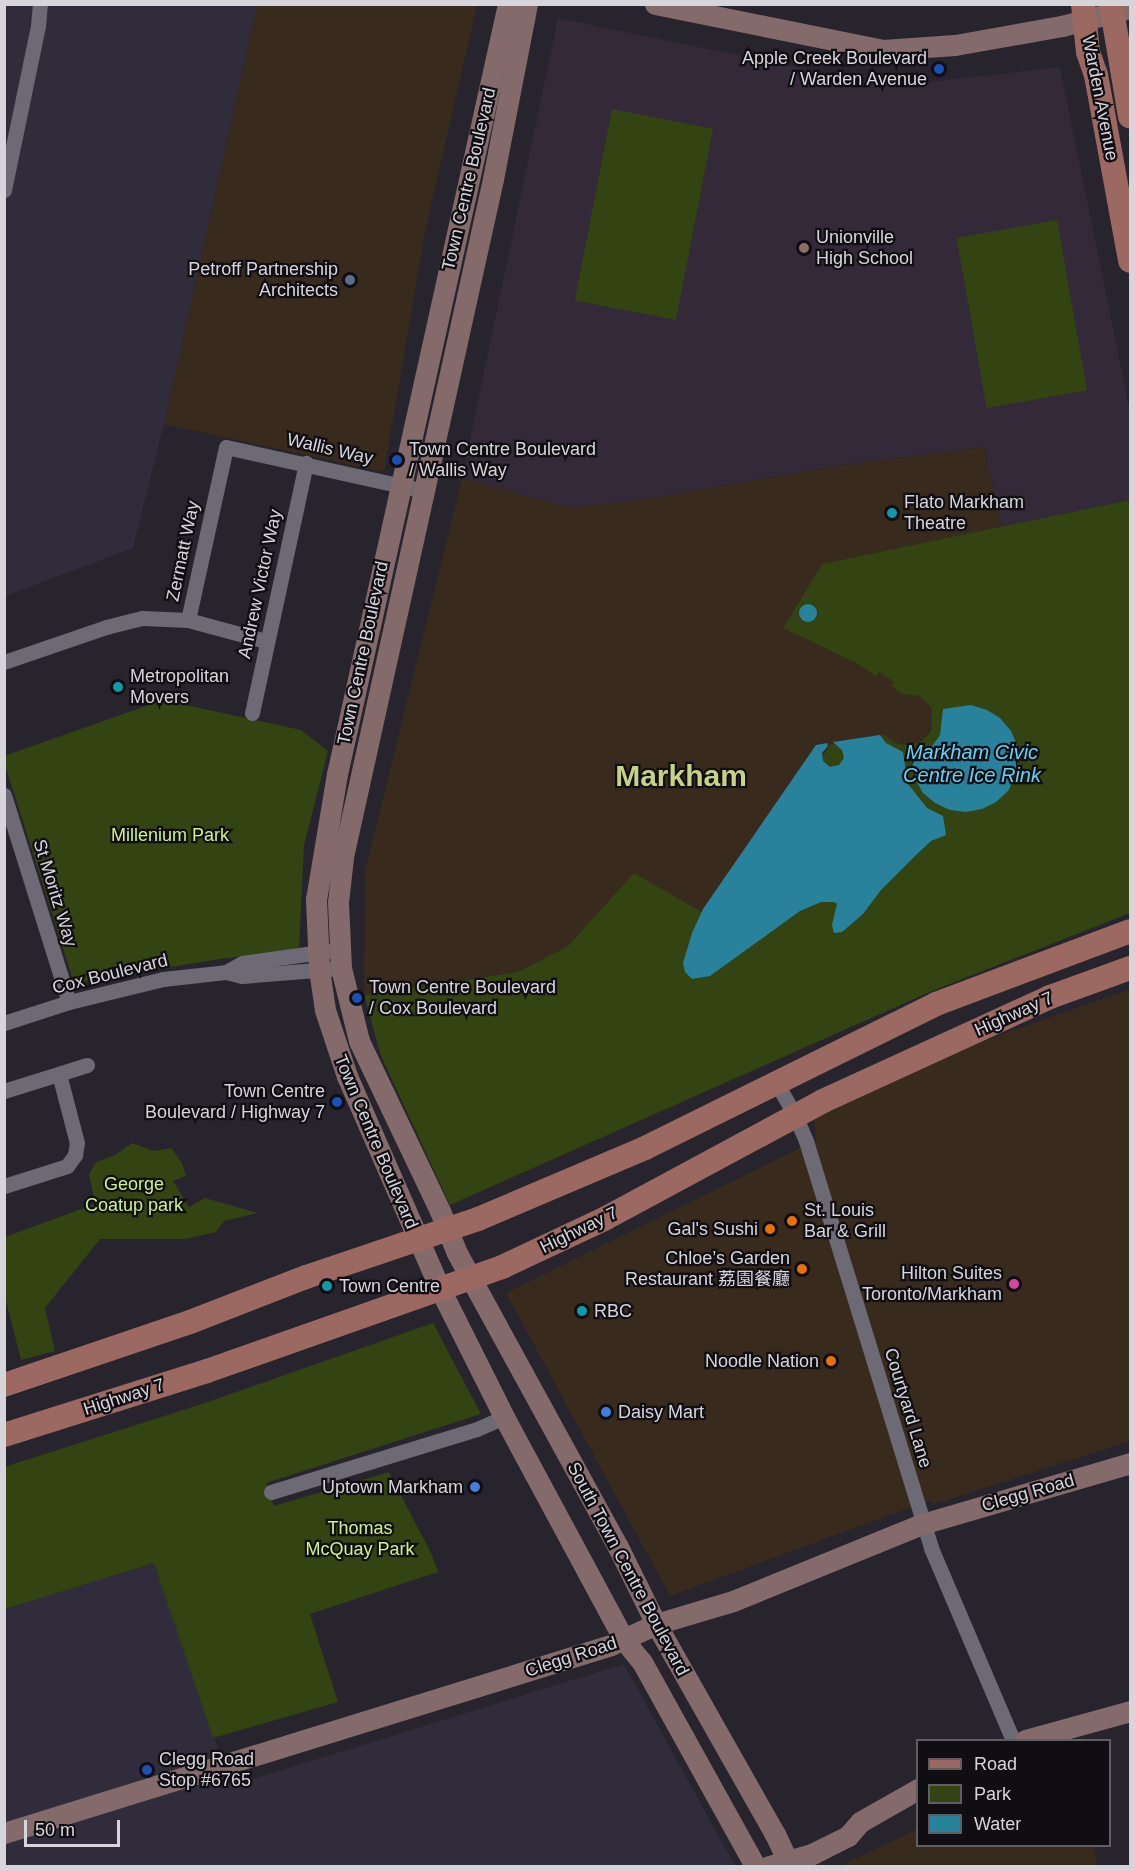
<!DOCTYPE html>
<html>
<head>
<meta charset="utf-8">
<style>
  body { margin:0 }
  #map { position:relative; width:1135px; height:1871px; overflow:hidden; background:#27242e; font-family:Helvetica,"Noto Sans SC",sans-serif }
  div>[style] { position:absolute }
  .commercial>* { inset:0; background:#382a1d }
  .built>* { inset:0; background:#312c3b }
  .education>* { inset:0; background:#332938 }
  .green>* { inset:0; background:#334311; transform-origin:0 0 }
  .water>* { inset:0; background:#28829c }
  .round { border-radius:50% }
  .street>* { height:15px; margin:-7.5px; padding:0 7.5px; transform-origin:7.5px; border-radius:7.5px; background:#6e6a75 }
  .secondary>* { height:21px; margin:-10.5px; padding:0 10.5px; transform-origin:10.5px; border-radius:10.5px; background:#856a6c }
  .primary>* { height:24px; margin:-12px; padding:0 12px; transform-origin:12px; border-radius:12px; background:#9c6962 }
  .dots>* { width:16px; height:16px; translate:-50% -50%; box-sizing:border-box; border:3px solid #100e12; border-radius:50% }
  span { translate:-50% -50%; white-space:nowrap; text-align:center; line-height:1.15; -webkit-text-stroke:4.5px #100e12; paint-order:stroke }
  .poi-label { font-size:18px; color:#d7d5dc }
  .right { translate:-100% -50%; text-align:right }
  .left { translate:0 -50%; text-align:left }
  .street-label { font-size:18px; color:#d7d5dc }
  .park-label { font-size:18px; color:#cbf386 }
  .water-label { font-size:20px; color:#60d3f6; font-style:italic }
  .town-label { font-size:30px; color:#c6d286; font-weight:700 }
  .frame { position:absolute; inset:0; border:6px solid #d7d5dc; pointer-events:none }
  .legend { position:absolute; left:916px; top:1739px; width:195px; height:108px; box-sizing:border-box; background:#100e12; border:2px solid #605e63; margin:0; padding:8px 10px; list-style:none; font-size:18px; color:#d7d5dc }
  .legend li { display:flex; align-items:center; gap:12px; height:30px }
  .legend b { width:30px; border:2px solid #605e63 }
  .scale { position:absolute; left:24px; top:1820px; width:96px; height:27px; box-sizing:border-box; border:3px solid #d7d5dc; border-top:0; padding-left:8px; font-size:18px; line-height:21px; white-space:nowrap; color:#d7d5dc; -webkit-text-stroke:4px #100e12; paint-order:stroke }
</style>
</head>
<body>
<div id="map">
  <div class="commercial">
    <div style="clip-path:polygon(257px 5px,477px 5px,425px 232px,384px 472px,164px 424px)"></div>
    <div style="clip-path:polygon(984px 447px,1002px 527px,822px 564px,783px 628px,856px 663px,876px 675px,879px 672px,928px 701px,932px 708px,933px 722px,923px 740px,910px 746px,893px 742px,714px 919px,634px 874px,568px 946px,518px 972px,364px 995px,365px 871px,462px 478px,570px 507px,646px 499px,841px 465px)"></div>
    <div style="clip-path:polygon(1130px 989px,1130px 1441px,935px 1504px,928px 1501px,670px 1596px,506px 1293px,816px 1140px,813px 1112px,820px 1099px)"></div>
    <div style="clip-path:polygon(917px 1829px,918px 1846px,1094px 1846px,1097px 1866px,841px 1866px)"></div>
  </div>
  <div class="built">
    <div style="clip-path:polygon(5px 5px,257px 5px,164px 424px,133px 548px,5px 596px)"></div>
    <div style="clip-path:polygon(154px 1563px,231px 1786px,624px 1664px,735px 1866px,5px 1866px,5px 1609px)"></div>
  </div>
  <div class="education">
    <div style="clip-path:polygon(558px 18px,863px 81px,912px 84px,1060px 67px,1130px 412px,1130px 500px,1002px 527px,984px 447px,841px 465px,646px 499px,570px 508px,462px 478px)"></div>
  </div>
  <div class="green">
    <div style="left:612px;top:109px;width:103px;height:195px;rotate:11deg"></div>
    <div style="left:1057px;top:220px;width:173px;height:102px;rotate:80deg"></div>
    <div style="clip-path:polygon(1130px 500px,1130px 913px,932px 991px,450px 1205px,381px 1056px,364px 995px,518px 972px,568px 946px,634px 873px,714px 919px,831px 744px,885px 735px,893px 742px,910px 746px,923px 740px,931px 730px,932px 708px,920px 696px,902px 694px,892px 686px,894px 682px,879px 672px,876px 676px,856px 663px,783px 628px,822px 564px)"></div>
    <div style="clip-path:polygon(163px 700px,301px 730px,328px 751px,304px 845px,299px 949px,220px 959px,74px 983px,5px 765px,4px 756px)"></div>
    <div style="clip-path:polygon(132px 1143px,154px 1151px,171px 1148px,182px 1163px,186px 1176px,173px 1181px,189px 1207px,205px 1198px,258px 1213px,224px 1221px,216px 1232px,185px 1239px,100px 1239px,45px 1308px,55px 1351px,21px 1360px,5px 1297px,5px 1237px,95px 1204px,89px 1174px,96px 1162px,115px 1155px)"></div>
    <div style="clip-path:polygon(433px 1323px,481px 1414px,266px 1483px,274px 1506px,389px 1472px,432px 1555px,438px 1572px,310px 1614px,338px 1702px,213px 1738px,154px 1563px,5px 1609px,4px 1467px,205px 1403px)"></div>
  </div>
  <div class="water">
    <div class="round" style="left:799px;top:604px;width:18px;height:18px"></div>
    <div style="clip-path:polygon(971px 705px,987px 710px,1000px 718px,1011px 731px,1017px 745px,1018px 761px,1015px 777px,1008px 791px,996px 802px,982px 809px,966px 812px,950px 810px,935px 803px,923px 793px,915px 779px,911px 754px,922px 752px,933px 745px,940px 735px,943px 709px)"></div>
    <div style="clip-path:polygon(880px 735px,886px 743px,903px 752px,908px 784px,927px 808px,943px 816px,946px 835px,931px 841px,914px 857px,881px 890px,863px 914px,842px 932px,834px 933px,832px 925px,837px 904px,834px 902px,821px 902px,800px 911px,710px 976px,692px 979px,685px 972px,683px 963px,692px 933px,703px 909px,816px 745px,827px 743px,828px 746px,822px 753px,823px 761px,830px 767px,839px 765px,844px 758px,842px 750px,833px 742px)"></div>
  </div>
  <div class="street">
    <div style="left:4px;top:190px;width:167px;rotate:-78.3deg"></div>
    <div style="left:38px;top:26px;width:22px;rotate:-85deg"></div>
    <div style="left:188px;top:620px;width:177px;rotate:-77.6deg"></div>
    <div style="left:226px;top:447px;width:204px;rotate:12.5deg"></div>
    <div style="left:4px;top:662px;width:108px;rotate:-18.9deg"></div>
    <div style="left:106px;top:627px;width:38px;rotate:-14deg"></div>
    <div style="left:143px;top:618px;width:45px;rotate:2.5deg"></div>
    <div style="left:188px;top:620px;width:81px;rotate:15.1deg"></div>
    <div style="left:252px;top:713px;width:256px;rotate:-77.8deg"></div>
    <div style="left:4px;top:795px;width:217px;rotate:72.6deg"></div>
    <div style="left:226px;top:972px;width:18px;rotate:-29deg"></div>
    <div style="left:242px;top:963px;width:87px;rotate:-7.9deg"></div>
    <div style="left:4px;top:1023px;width:68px;rotate:-17.9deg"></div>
    <div style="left:69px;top:1002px;width:97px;rotate:-13.7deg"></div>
    <div style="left:163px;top:979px;width:63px;rotate:-6.3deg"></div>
    <div style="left:226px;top:972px;width:16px;rotate:14deg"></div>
    <div style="left:242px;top:976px;width:99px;rotate:-4.6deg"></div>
    <div style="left:777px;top:1084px;width:36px;rotate:60deg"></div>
    <div style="left:795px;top:1115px;width:28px;rotate:67deg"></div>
    <div style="left:806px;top:1141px;width:426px;rotate:72.9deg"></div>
    <div style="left:931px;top:1548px;width:209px;rotate:66.9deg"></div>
    <div style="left:4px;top:1091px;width:87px;rotate:-17.4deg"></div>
    <div style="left:4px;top:1186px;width:66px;rotate:-17.6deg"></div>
    <div style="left:67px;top:1166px;width:14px;rotate:-54deg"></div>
    <div style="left:75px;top:1155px;width:12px;rotate:-81deg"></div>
    <div style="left:77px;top:1143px;width:71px;rotate:-104.6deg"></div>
    <div style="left:271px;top:1492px;width:215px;rotate:-17deg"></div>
    <div style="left:477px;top:1429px;width:30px;rotate:-24deg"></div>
  </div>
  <div class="secondary">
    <div style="left:508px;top:4px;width:789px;rotate:102.52deg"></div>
    <div style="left:337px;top:774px;width:127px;rotate:99.5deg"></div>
    <div style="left:316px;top:899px;width:70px;rotate:87.5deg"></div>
    <div style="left:319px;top:969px;width:41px;rotate:81.7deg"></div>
    <div style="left:325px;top:1010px;width:70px;rotate:71.6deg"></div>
    <div style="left:347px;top:1076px;width:232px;rotate:66.4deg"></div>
    <div style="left:440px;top:1289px;width:143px;rotate:63.4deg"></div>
    <div style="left:504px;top:1417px;width:253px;rotate:61.7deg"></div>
    <div style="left:624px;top:1640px;width:28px;rotate:51deg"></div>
    <div style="left:642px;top:1662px;width:233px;rotate:61deg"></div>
    <div style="left:527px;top:4px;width:178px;rotate:101deg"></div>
    <div style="left:493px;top:179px;width:694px;rotate:102.48deg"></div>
    <div style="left:343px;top:857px;width:45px;rotate:96.3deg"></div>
    <div style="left:338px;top:902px;width:66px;rotate:87.4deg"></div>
    <div style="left:341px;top:968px;width:75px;rotate:76.1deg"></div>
    <div style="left:359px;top:1041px;width:188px;rotate:64.5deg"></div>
    <div style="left:440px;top:1211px;width:45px;rotate:68deg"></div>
    <div style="left:457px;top:1253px;width:335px;rotate:61.3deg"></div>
    <div style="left:618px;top:1547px;width:86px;rotate:63.7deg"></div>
    <div style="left:656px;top:1624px;width:241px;rotate:60.5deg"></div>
    <div style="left:775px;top:1834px;width:35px;rotate:65deg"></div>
    <div style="left:655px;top:4px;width:233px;rotate:11.4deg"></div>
    <div style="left:883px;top:50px;width:72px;rotate:-4deg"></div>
    <div style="left:955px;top:45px;width:109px;rotate:-10.1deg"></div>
    <div style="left:1062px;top:26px;width:70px;rotate:-14.8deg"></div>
    <div style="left:1025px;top:1740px;width:109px;rotate:-15.4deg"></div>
    <div style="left:4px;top:1833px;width:635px;rotate:-17.21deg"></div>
    <div style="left:611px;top:1645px;width:50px;rotate:-25deg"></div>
    <div style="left:656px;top:1624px;width:80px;rotate:-16.6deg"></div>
    <div style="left:733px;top:1601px;width:204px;rotate:-22.2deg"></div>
    <div style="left:922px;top:1524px;width:217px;rotate:-16.3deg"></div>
    <div style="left:769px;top:1866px;width:45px;rotate:-15.6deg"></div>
    <div style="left:812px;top:1854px;width:40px;rotate:-26.6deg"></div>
    <div style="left:848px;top:1836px;width:18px;rotate:-49deg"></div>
    <div style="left:860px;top:1822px;width:67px;rotate:-29.6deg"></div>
  </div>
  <div class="primary">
    <div style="left:1083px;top:4px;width:48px;rotate:84.1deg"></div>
    <div style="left:1088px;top:52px;width:24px;rotate:71deg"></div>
    <div style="left:1096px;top:75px;width:189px;rotate:79.6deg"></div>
    <div style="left:1111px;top:4px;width:114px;rotate:80.4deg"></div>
    <div style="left:4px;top:1385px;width:196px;rotate:-18.7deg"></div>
    <div style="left:190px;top:1322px;width:124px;rotate:-21.2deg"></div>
    <div style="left:306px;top:1277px;width:182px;rotate:-18.6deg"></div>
    <div style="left:478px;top:1219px;width:181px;rotate:-23deg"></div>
    <div style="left:645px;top:1148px;width:325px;rotate:-26.3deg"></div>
    <div style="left:936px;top:1004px;width:207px;rotate:-20.6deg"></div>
    <div style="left:4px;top:1435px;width:213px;rotate:-17.5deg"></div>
    <div style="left:207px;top:1371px;width:313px;rotate:-19.4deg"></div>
    <div style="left:502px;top:1267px;width:115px;rotate:-25.2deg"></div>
    <div style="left:606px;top:1218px;width:247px;rotate:-28.3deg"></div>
    <div style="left:823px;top:1101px;width:250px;rotate:-24.6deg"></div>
    <div style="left:1050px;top:997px;width:85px;rotate:-19.9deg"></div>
  </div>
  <div class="dots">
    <div style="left:939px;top:69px;background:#1a4fb4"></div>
    <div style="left:804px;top:248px;background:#8d6e63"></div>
    <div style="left:350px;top:280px;background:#5c6f8a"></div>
    <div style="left:397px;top:460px;background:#1a4fb4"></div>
    <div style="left:892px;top:513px;background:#0f9aa8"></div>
    <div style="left:118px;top:687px;background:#0f9aa8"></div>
    <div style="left:357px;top:998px;background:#1a4fb4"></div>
    <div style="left:337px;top:1102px;background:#1a4fb4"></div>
    <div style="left:792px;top:1221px;background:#e8710a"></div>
    <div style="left:770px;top:1229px;background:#e8710a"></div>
    <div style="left:802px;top:1269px;background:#e8710a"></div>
    <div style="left:1014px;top:1284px;background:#d1479c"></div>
    <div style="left:327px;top:1286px;background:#0f9aa8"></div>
    <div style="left:582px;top:1311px;background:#0f9aa8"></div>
    <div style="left:831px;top:1361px;background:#e8710a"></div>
    <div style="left:606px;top:1412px;background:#3f7fe0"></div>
    <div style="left:475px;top:1487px;background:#3f7fe0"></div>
    <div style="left:147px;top:1770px;background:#1a4fb4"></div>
  </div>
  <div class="poi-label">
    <span class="right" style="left:927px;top:69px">Apple Creek Boulevard<br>/ Warden Avenue</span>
    <span class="left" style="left:816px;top:248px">Unionville<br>High School</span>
    <span class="right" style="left:338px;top:280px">Petroff Partnership<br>Architects</span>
    <span class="left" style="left:409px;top:460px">Town Centre Boulevard<br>/ Wallis Way</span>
    <span class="left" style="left:904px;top:513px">Flato Markham<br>Theatre</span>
    <span class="left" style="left:130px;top:687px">Metropolitan<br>Movers</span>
    <span class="left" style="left:369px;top:998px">Town Centre Boulevard<br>/ Cox Boulevard</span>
    <span class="right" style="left:325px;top:1102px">Town Centre<br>Boulevard / Highway 7</span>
    <span class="left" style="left:804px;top:1221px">St. Louis<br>Bar &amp; Grill</span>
    <span class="right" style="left:758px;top:1229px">Gal's Sushi</span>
    <span class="right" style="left:790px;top:1269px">Chloe’s Garden<br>Restaurant 荔園餐廳</span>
    <span class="right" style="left:1002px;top:1284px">Hilton Suites<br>Toronto/Markham</span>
    <span class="left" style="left:339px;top:1286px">Town Centre</span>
    <span class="left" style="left:594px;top:1311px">RBC</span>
    <span class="right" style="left:819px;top:1361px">Noodle Nation</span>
    <span class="left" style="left:618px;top:1412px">Daisy Mart</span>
    <span class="right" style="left:463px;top:1487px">Uptown Markham</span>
    <span class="left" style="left:159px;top:1770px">Clegg Road<br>Stop #6765</span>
  </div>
  <div class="street-label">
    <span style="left:1100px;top:98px;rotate:79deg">Warden Avenue</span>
    <span style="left:469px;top:179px;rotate:-77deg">Town Centre Boulevard</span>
    <span style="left:330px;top:449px;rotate:13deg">Wallis Way</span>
    <span style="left:183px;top:551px;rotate:-78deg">Zermatt Way</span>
    <span style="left:260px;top:584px;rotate:-78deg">Andrew Victor Way</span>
    <span style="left:363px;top:653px;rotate:-78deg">Town Centre Boulevard</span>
    <span style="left:55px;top:893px;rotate:73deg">St Moritz Way</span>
    <span style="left:110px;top:974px;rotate:-14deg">Cox Boulevard</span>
    <span style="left:1014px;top:1014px;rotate:-24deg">Highway 7</span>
    <span style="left:376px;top:1142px;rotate:67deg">Town Centre Boulevard</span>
    <span style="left:579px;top:1230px;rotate:-26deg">Highway 7</span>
    <span style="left:124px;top:1397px;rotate:-18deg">Highway 7</span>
    <span style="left:908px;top:1408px;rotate:73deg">Courtyard Lane</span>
    <span style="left:1028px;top:1493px;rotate:-16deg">Clegg Road</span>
    <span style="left:628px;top:1569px;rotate:62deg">South Town Centre Boulevard</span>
    <span style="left:571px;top:1657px;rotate:-18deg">Clegg Road</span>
  </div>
  <div class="park-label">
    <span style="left:170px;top:835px">Millenium Park</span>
    <span style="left:134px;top:1195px">George<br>Coatup park</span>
    <span style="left:360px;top:1539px">Thomas<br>McQuay Park</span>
  </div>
  <div class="water-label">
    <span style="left:972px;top:764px">Markham Civic<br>Centre Ice Rink</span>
  </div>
  <div class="town-label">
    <span style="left:681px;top:776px">Markham</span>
  </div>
  <div class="frame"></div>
  <ul class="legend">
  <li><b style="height:8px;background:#9c6962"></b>Road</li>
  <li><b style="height:16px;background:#334311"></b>Park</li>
  <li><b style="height:16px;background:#28829c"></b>Water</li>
  </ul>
  <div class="scale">50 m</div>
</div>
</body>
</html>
